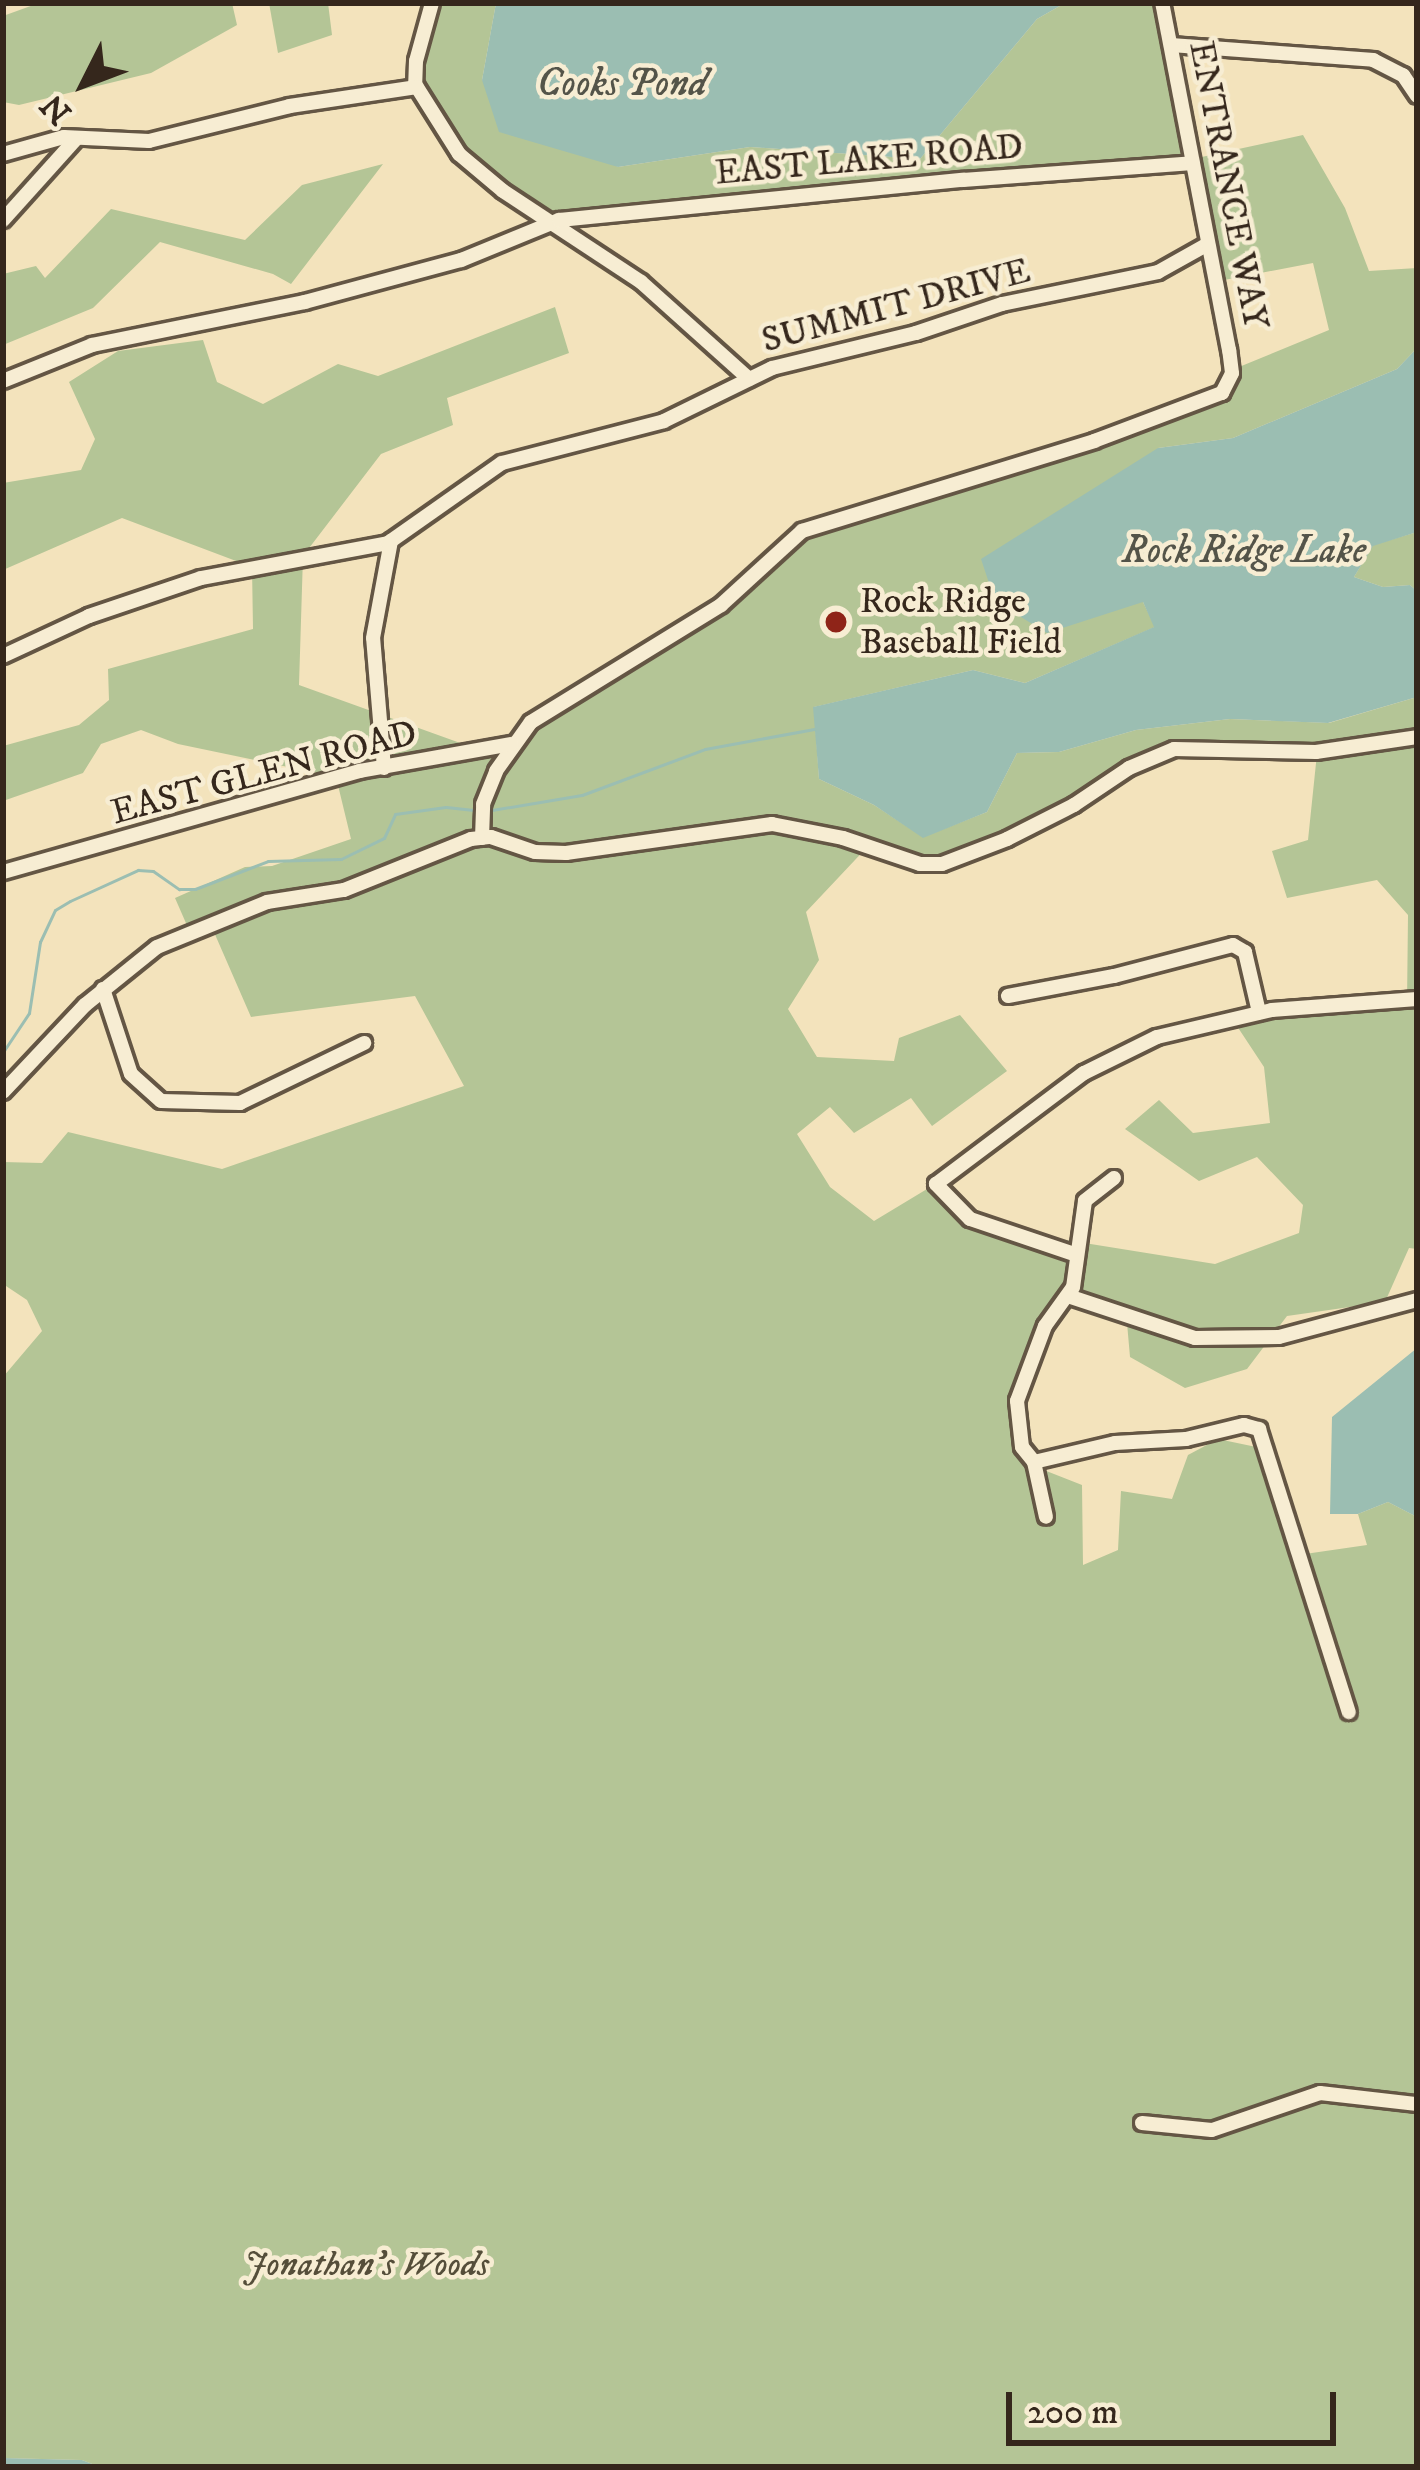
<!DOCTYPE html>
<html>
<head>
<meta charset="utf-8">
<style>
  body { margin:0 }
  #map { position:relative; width:1420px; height:2470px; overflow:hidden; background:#f3e3bc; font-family:"IM FELL DW Pica",serif }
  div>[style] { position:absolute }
  .green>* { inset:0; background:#b4c596 }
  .water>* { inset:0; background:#9bbeb2 }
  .stream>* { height:3px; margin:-1.5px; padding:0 1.5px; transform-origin:1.5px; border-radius:1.5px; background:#9bbeb2 }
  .roads { filter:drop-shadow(3px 0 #645644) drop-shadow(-3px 0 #645644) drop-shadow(0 3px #645644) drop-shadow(0 -3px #645644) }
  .minor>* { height:14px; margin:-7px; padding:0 7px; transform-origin:7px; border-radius:7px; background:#f7edd3 }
  .dots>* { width:33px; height:33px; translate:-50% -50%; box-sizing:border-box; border:6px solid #f7edd3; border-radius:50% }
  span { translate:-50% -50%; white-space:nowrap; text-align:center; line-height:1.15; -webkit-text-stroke:9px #f7edd3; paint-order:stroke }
  .street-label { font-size:36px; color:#35271c }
  .poi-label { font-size:36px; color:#35271c }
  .left { translate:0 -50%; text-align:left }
  .park-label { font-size:36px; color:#554e3a; font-style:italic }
  .water-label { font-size:39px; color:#545449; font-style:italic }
  .frame { position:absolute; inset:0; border:6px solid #35271c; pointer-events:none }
  .north { position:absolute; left:24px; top:24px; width:120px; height:120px; -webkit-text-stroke:9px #f7edd3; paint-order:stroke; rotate:228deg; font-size:33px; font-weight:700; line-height:48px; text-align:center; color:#35271c }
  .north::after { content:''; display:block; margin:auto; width:42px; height:54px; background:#35271c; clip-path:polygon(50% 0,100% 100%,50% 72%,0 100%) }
  .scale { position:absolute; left:1006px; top:2392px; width:330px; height:54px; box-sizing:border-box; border:6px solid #35271c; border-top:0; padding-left:15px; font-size:36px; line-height:42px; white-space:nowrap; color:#35271c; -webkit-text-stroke:9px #f7edd3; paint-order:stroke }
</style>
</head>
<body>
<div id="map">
  <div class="green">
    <div style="clip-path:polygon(39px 3px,232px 3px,237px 25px,151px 73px,19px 105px,3px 102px,3px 16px)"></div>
    <div style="clip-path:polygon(269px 3px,328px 3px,332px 35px,278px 53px)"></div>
    <div style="clip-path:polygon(evenodd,435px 3px,496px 3px,482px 80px,618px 167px,750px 147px,920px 159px,1037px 19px,1065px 3px,1167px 3px,1197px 158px,1303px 135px,1345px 208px,1369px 271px,1417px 268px,1417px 348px,1397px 369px,1233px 438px,1158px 448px,1143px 602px,1155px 627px,1025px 683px,973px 670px,814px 707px,819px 779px,874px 805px,923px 837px,987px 812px,1017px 753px,1059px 752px,1136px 730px,1230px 719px,1329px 723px,1417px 697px,1417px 1249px,1409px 1248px,1385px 1302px,1287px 1316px,1247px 1369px,1185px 1388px,1130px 1357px,1127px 1323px,1066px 1302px,1030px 1380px,1023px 1454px,1026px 1463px,1082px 1485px,1083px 1565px,1118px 1550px,1121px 1491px,1172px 1499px,1188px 1455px,1218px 1439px,1261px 1448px,1298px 1555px,1367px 1545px,1358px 1514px,1388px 1502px,1417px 1517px,1417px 2467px,100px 2467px,82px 2460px,3px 2458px,3px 1377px,42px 1331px,27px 1300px,3px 1284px,3px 1162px,42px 1163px,68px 1132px,222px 1169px,464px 1086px,415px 996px,251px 1017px,210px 923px,189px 930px,175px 898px,245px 867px,272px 866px,351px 839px,336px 777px,178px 744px,141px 730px,101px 744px,83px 773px,3px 801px,3px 746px,79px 725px,109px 700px,108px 669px,253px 629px,252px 567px,122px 518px,3px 570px,3px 483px,81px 470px,95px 439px,69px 382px,118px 351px,203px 340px,217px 382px,263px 404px,338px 364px,378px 376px,555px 307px,569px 353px,447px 398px,453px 425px,381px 454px,303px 556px,299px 685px,488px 753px,588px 680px,706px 616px,801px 529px,1225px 392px,1239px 367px,1329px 330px,1313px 263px,1219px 281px,1197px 160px,546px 218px,461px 160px,414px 79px,435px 3px,1318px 744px,1308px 840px,1272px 851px,1287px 898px,1377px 880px,1408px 915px,1407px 1003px,1231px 1017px,1264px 1067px,1270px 1123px,1193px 1133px,1159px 1100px,1125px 1129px,1199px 1181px,1257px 1157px,1303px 1205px,1299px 1233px,1215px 1264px,997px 1229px,932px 1186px,874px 1221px,830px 1187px,797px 1134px,830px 1107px,854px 1133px,911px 1098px,932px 1126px,1007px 1071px,960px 1015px,899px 1038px,894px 1061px,817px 1057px,788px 1009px,819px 960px,806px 912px,871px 843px,946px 862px,1158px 752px,1318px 744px)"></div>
    <div style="clip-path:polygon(383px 164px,291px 284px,273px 274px,160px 242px,93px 308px,3px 345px,3px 274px,36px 266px,45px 278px,111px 209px,245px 240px,302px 185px)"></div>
    <div style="clip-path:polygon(1417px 532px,1417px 591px,1410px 585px,1383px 587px,1354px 577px,1373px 545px)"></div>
  </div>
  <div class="water">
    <div style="clip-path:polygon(496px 3px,1065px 3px,1037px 19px,920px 159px,750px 147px,618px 167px,499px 132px,482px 80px)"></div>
    <div style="clip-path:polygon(1417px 348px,1417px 532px,1373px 546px,1354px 577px,1383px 587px,1410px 585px,1417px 591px,1417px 697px,1328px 723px,1230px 719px,1136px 730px,1059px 752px,1017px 753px,987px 812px,923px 838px,874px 805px,819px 779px,813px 707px,973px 670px,1025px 683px,1154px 627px,1143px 602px,1047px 633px,995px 601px,981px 559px,1158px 448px,1233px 438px,1397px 369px)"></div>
    <div style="clip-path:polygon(1417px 1348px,1417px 1517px,1388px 1502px,1358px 1514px,1330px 1514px,1332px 1417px)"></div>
    <div style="clip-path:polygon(3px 2458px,82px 2460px,100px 2467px,3px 2467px)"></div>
  </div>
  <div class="stream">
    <div style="left:486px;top:811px;width:97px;rotate:-9.5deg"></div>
    <div style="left:582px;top:795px;width:131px;rotate:-20.5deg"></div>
    <div style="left:705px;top:749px;width:111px;rotate:-10.4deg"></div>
    <div style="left:3px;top:1052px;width:47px;rotate:-56.3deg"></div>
    <div style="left:29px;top:1013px;width:72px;rotate:-81.2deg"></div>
    <div style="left:40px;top:942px;width:35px;rotate:-65deg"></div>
    <div style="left:55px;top:910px;width:17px;rotate:-31deg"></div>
    <div style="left:70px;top:901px;width:75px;rotate:-24.5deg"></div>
    <div style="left:138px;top:870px;width:15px;rotate:4deg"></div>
    <div style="left:153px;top:871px;width:32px;rotate:35deg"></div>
    <div style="left:179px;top:889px;width:16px"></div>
    <div style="left:195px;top:889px;width:78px;rotate:-21deg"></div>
    <div style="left:268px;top:861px;width:73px;rotate:-1.6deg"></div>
    <div style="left:341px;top:859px;width:48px;rotate:-26deg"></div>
    <div style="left:384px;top:838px;width:26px;rotate:-65deg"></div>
    <div style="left:395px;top:814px;width:51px;rotate:-7.8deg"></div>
    <div style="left:446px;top:807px;width:30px;rotate:6deg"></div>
  </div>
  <div class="roads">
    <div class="minor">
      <div style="left:432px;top:3px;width:60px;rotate:105.4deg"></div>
      <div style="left:416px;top:61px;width:23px;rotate:92deg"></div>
      <div style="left:415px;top:84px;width:83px;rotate:57.8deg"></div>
      <div style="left:459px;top:154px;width:57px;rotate:40.1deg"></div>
      <div style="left:503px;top:191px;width:165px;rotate:33.4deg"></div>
      <div style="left:641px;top:282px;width:145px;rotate:41.9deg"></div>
      <div style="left:1171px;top:45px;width:203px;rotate:4.2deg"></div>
      <div style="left:1373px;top:60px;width:34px;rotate:27deg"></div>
      <div style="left:1403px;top:75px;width:25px;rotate:56deg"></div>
      <div style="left:3px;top:154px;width:63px;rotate:-15.6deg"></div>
      <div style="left:64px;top:137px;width:85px;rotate:2.7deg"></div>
      <div style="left:149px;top:141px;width:145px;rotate:-13.9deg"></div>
      <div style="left:290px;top:106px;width:128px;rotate:-8.5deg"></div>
      <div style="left:3px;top:220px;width:109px;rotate:-48deg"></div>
      <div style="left:3px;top:381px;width:96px;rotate:-22deg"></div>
      <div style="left:92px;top:345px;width:217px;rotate:-11.4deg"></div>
      <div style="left:305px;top:302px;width:162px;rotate:-15.1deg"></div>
      <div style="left:461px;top:260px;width:106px;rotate:-22.2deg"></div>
      <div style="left:559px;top:220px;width:406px;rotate:-5.7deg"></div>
      <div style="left:963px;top:180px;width:230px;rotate:-4.2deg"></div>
      <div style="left:3px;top:656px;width:95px;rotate:-24.9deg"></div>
      <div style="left:89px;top:616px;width:118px;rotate:-18.7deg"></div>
      <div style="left:201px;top:578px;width:190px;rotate:-10.6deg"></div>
      <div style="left:388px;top:543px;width:139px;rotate:-35.1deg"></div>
      <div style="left:502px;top:463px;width:167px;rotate:-14.5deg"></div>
      <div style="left:664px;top:421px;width:120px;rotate:-26.1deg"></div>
      <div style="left:772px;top:368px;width:148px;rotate:-13.7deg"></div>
      <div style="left:916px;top:333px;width:91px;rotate:-18.6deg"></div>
      <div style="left:1002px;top:304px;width:159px;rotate:-11.6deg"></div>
      <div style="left:1158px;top:272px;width:57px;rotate:-29.2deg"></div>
      <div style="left:384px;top:768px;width:130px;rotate:-94.8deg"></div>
      <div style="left:373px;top:638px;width:99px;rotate:-79.5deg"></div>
      <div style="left:482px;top:838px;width:34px;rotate:-88deg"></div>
      <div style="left:483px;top:804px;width:35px;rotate:-68deg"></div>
      <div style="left:496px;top:771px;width:60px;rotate:-54.5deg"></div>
      <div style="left:531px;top:722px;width:223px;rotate:-31.6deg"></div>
      <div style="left:721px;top:605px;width:110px;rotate:-42.4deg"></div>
      <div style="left:802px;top:531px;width:306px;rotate:-17.1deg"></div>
      <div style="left:1094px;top:441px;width:137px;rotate:-20.6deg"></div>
      <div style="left:1222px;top:393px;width:22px;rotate:-63deg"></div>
      <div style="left:1232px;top:373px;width:23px;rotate:-97deg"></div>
      <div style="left:1229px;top:350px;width:353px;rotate:-100.9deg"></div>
      <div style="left:3px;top:872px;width:371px;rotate:-15.8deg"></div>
      <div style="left:360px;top:771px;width:154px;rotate:-10.1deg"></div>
      <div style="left:103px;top:989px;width:89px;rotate:71.8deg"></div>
      <div style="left:131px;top:1074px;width:40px;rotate:42deg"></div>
      <div style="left:161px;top:1101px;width:79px;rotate:1.5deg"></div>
      <div style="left:240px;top:1103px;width:138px;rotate:-25.8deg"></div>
      <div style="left:1008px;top:996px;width:108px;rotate:-10.7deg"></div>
      <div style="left:1114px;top:976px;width:123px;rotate:-14.6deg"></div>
      <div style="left:1233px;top:945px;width:14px;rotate:30deg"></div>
      <div style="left:1245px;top:952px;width:62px;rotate:76.9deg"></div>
      <div style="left:3px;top:1092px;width:120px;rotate:-46.7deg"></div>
      <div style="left:85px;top:1005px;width:92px;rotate:-38.9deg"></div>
      <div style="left:157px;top:947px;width:119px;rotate:-22.2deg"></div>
      <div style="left:267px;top:902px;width:78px;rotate:-8.9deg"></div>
      <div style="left:344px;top:890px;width:137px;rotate:-21.9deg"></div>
      <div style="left:471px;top:839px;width:20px;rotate:-6deg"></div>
      <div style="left:491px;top:837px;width:46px;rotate:18.8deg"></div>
      <div style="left:535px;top:852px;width:31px;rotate:2deg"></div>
      <div style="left:566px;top:853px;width:208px;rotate:-8deg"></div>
      <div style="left:772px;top:824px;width:72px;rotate:11.2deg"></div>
      <div style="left:843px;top:838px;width:81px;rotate:18.7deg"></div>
      <div style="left:920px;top:864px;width:22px"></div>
      <div style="left:942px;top:864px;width:70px;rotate:-21deg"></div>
      <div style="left:1007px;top:839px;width:75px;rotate:-26.9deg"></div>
      <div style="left:1074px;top:805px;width:66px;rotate:-33.9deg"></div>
      <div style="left:1129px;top:768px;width:49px;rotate:-22.9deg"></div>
      <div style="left:1174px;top:749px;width:142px;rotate:1.2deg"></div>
      <div style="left:1316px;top:752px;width:102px;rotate:-8.4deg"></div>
      <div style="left:1114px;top:1178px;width:37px;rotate:142deg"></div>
      <div style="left:1085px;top:1201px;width:87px;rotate:97.9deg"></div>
      <div style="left:1073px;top:1287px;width:48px;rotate:125.7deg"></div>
      <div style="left:1045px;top:1326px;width:80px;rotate:110.5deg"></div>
      <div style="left:1017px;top:1401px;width:46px;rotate:83.8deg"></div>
      <div style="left:1022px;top:1447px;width:19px;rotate:51deg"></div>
      <div style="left:1034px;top:1462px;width:83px;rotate:-13.2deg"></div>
      <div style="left:1115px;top:1443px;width:71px;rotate:-3.2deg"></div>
      <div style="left:1186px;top:1439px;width:60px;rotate:-13.6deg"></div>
      <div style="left:1244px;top:1425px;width:16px;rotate:15deg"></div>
      <div style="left:1259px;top:1429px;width:297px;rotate:72.4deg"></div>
      <div style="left:1077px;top:1255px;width:113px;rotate:-161.4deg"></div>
      <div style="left:970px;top:1219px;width:49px;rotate:-134.2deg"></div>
      <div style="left:936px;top:1184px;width:185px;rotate:-36.9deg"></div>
      <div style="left:1084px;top:1073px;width:81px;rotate:-26.3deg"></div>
      <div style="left:1157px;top:1037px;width:118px;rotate:-13.2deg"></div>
      <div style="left:1272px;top:1010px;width:145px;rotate:-4.3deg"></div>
      <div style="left:1068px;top:1296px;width:134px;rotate:18.3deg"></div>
      <div style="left:1195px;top:1338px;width:84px;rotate:-0.7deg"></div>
      <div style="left:1279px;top:1337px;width:143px;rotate:-15deg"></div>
      <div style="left:1034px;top:1462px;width:56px;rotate:77.7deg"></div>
      <div style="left:1142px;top:2123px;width:70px;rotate:5.7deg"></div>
      <div style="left:1212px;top:2130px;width:114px;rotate:-18.9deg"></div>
      <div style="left:1320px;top:2093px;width:98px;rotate:6.5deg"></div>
    </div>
  </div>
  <div class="dots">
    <div style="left:836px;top:622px;background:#8f2418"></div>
  </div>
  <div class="street-label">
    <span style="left:869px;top:160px;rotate:-5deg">EAST LAKE ROAD</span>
    <span style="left:1228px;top:185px;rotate:79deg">ENTRANCE WAY</span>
    <span style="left:896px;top:306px;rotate:-15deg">SUMMIT DRIVE</span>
    <span style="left:264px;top:773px;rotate:-15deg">EAST GLEN ROAD</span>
  </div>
  <div class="poi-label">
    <span class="left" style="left:860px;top:622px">Rock Ridge<br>Baseball Field</span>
  </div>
  <div class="park-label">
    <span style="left:366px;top:2265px">Jonathan's Woods</span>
  </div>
  <div class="water-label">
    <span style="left:622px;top:84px">Cooks Pond</span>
    <span style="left:1244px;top:551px">Rock Ridge Lake</span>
  </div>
  <div class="frame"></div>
  <div class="north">N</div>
  <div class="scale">200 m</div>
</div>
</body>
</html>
